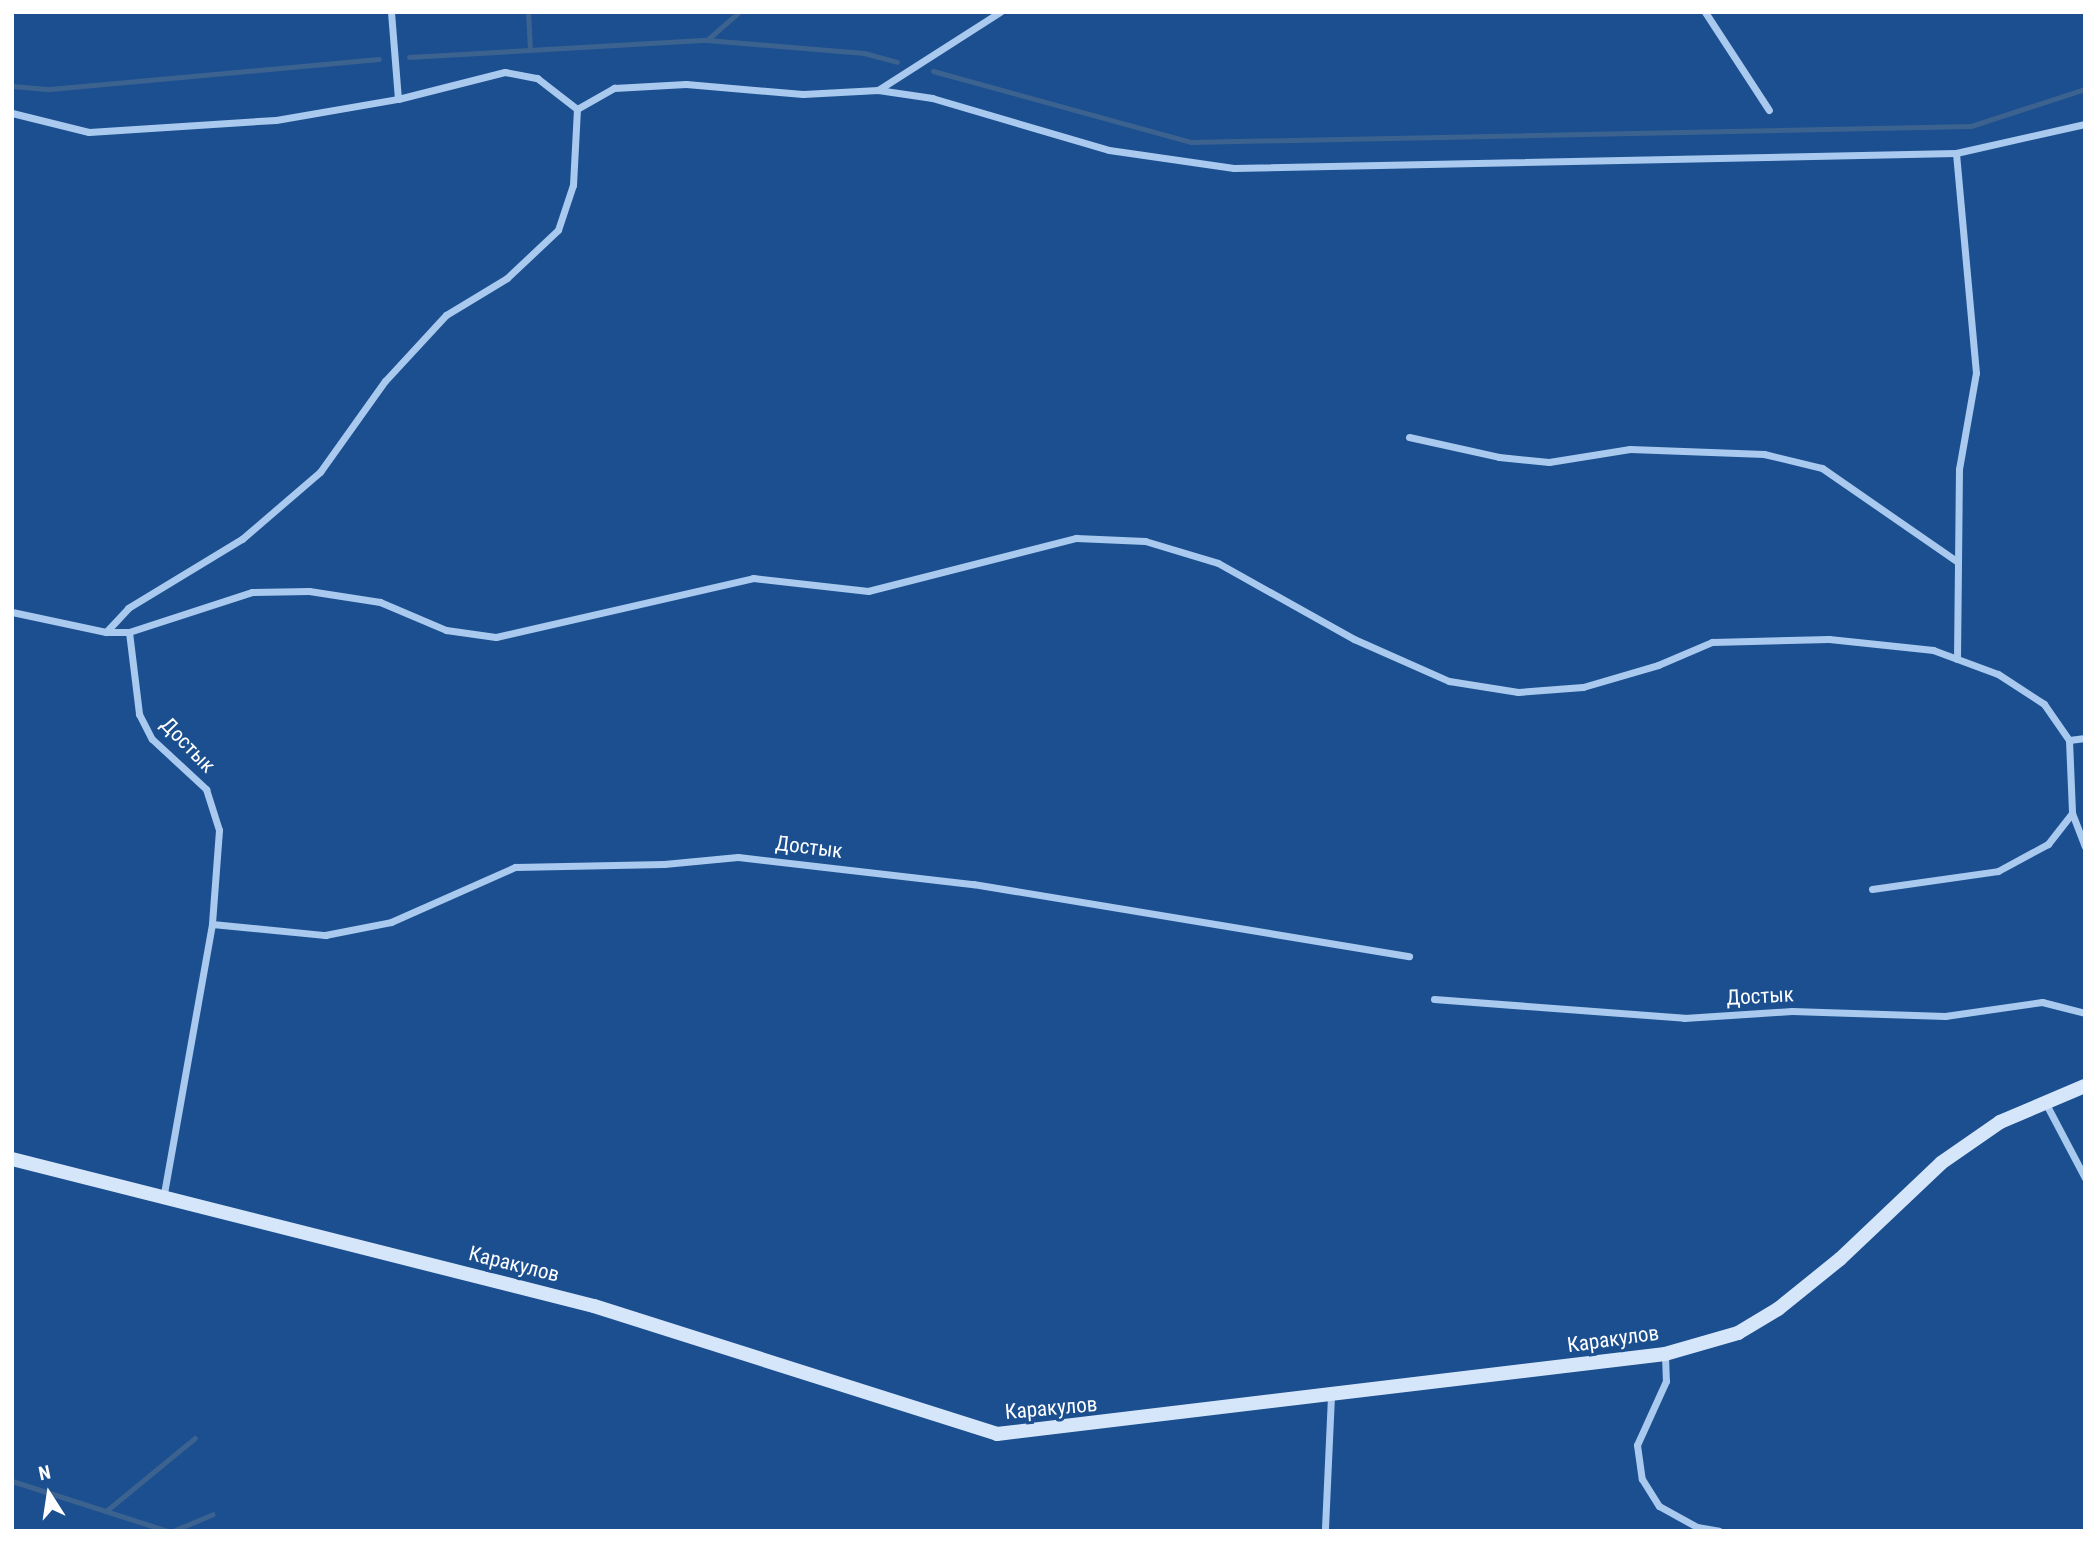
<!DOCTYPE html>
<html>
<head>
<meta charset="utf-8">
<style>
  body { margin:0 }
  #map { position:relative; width:2097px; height:1543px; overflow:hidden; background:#1b4f8f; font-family:"Roboto Condensed",sans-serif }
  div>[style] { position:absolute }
  .stream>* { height:5px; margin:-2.5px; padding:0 2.5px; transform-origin:2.5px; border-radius:2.5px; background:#3c6290 }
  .minor>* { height:7px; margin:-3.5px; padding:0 3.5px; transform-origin:3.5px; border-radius:3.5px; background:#a9c9ee }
  .secondary>* { height:14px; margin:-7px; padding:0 7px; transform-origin:7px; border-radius:7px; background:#d6e6fa }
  span { translate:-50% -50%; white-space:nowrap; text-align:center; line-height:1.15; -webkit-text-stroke:6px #1b4f8f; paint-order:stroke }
  .street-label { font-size:21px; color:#fff }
  .frame { position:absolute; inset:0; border:14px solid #fff; pointer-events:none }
  .north { position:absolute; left:14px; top:1459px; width:70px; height:70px; -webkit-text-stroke:5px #1b4f8f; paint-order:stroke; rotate:348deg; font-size:19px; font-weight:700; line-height:28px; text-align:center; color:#fff }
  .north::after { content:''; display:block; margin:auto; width:24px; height:32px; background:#fff; clip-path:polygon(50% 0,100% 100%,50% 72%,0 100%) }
</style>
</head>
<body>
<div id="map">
  <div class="stream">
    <div style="left:528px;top:12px;width:35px;rotate:87deg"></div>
    <div style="left:707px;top:40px;width:43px;rotate:-41.2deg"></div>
    <div style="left:409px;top:57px;width:298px;rotate:-3.3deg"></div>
    <div style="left:707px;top:40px;width:158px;rotate:4.7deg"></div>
    <div style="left:864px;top:53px;width:34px;rotate:15deg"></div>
    <div style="left:933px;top:71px;width:267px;rotate:15.4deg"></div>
    <div style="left:1190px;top:142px;width:781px;rotate:-1.17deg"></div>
    <div style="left:1971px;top:126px;width:120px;rotate:-18deg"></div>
    <div style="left:12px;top:86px;width:38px;rotate:5deg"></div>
    <div style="left:50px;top:89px;width:330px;rotate:-5.2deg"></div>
    <div style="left:12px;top:1481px;width:164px;rotate:17.8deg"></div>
    <div style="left:106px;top:1511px;width:115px;rotate:-39.4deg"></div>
    <div style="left:173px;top:1531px;width:43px;rotate:-23deg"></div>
  </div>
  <div class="minor">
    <div style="left:391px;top:12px;width:87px;rotate:85.4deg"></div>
    <div style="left:1705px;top:12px;width:117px;rotate:56.9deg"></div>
    <div style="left:878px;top:90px;width:145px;rotate:-32.6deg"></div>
    <div style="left:12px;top:113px;width:79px;rotate:13.9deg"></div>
    <div style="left:89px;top:132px;width:187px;rotate:-3.7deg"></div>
    <div style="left:276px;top:120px;width:124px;rotate:-9.8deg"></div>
    <div style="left:398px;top:99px;width:110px;rotate:-14.2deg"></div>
    <div style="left:505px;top:72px;width:33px;rotate:11deg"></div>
    <div style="left:537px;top:78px;width:51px;rotate:37.8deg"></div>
    <div style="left:577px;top:109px;width:43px;rotate:-29.6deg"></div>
    <div style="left:614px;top:88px;width:72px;rotate:-3.2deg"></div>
    <div style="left:686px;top:84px;width:117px;rotate:4.9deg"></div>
    <div style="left:803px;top:94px;width:75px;rotate:-3.1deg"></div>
    <div style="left:878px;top:90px;width:55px;rotate:8.4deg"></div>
    <div style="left:932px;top:98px;width:184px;rotate:16.4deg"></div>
    <div style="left:1109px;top:150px;width:126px;rotate:8.2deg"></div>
    <div style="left:1234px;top:168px;width:722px;rotate:-1.19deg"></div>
    <div style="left:1409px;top:437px;width:92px;rotate:12.5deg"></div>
    <div style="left:1499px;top:457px;width:50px;rotate:5.7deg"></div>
    <div style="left:1549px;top:462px;width:82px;rotate:-9.1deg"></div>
    <div style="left:1630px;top:449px;width:134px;rotate:2.1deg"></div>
    <div style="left:1764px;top:454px;width:60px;rotate:13.6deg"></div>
    <div style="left:1822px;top:468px;width:165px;rotate:34.7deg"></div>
    <div style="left:12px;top:612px;width:96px;rotate:12deg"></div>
    <div style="left:106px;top:632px;width:23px"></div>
    <div style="left:129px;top:632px;width:129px;rotate:-18deg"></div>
    <div style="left:252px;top:592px;width:57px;rotate:-1deg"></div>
    <div style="left:309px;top:591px;width:72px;rotate:8.8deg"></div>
    <div style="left:380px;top:602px;width:72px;rotate:23deg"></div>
    <div style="left:446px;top:630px;width:50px;rotate:8deg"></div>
    <div style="left:496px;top:637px;width:264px;rotate:-12.9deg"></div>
    <div style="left:753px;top:578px;width:116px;rotate:6.4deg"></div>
    <div style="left:868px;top:591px;width:215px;rotate:-14.3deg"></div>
    <div style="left:1076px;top:538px;width:69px;rotate:2.5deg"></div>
    <div style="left:1145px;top:541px;width:76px;rotate:16.8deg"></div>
    <div style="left:1218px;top:563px;width:156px;rotate:29.2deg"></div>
    <div style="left:1354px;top:639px;width:104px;rotate:23.9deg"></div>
    <div style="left:1449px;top:681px;width:70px;rotate:9.1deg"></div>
    <div style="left:1518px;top:692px;width:65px;rotate:-4.4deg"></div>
    <div style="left:1583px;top:687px;width:78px;rotate:-16.3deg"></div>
    <div style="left:1658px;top:665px;width:59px;rotate:-23.1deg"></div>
    <div style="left:1712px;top:642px;width:117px;rotate:-1.5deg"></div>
    <div style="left:1829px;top:639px;width:105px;rotate:6deg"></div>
    <div style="left:1933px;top:650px;width:69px;rotate:20.3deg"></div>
    <div style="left:1998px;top:674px;width:55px;rotate:33.1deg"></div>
    <div style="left:2044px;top:704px;width:44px;rotate:55.2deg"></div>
    <div style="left:106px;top:632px;width:33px;rotate:-47deg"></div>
    <div style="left:128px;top:608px;width:133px;rotate:-31.2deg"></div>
    <div style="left:242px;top:539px;width:103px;rotate:-40.7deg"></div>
    <div style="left:320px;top:472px;width:112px;rotate:-54.5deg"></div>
    <div style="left:385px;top:381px;width:90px;rotate:-47.3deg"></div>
    <div style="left:446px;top:315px;width:71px;rotate:-31.2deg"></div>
    <div style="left:507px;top:278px;width:70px;rotate:-43.3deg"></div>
    <div style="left:558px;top:230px;width:47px;rotate:-71.6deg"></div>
    <div style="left:573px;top:185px;width:76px;rotate:-87deg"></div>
    <div style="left:129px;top:632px;width:83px;rotate:83deg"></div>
    <div style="left:139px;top:714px;width:28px;rotate:63deg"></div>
    <div style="left:152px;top:739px;width:74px;rotate:42.8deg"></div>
    <div style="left:206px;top:789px;width:43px;rotate:72.4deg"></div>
    <div style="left:219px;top:830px;width:94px;rotate:94.3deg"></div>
    <div style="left:212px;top:924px;width:278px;rotate:100.1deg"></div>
    <div style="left:1957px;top:659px;width:190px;rotate:-89.4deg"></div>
    <div style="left:1959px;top:469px;width:97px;rotate:-80deg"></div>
    <div style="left:1976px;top:373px;width:221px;rotate:-95.2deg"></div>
    <div style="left:1956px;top:153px;width:132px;rotate:-12.7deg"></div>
    <div style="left:2085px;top:738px;width:16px;rotate:173deg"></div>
    <div style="left:2069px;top:740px;width:73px;rotate:87.6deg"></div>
    <div style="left:2072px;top:813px;width:36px;rotate:69deg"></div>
    <div style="left:1872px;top:889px;width:127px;rotate:-8.1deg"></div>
    <div style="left:1998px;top:871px;width:57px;rotate:-28.4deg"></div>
    <div style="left:2048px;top:844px;width:39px;rotate:-52deg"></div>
    <div style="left:212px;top:924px;width:114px;rotate:5.6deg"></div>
    <div style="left:325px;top:935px;width:67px;rotate:-11.1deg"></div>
    <div style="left:391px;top:922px;width:136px;rotate:-23.9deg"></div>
    <div style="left:515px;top:867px;width:149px;rotate:-1.2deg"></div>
    <div style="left:664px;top:864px;width:74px;rotate:-5.4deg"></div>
    <div style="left:738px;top:857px;width:237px;rotate:6.6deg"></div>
    <div style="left:973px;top:884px;width:442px;rotate:9.4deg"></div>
    <div style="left:1434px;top:999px;width:251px;rotate:4.3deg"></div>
    <div style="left:1684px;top:1018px;width:108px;rotate:-3.7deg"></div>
    <div style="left:1792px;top:1011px;width:153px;rotate:1.9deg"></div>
    <div style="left:1945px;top:1016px;width:98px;rotate:-8.2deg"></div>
    <div style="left:2042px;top:1002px;width:44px;rotate:14.3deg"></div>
    <div style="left:2045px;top:1102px;width:86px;rotate:62.2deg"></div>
    <div style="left:1665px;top:1355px;width:26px;rotate:88deg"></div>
    <div style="left:1666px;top:1381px;width:70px;rotate:114.4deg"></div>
    <div style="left:1637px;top:1445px;width:34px;rotate:82deg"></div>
    <div style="left:1642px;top:1479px;width:32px;rotate:58deg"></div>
    <div style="left:1659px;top:1506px;width:43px;rotate:28.9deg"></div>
    <div style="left:1697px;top:1527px;width:22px;rotate:10deg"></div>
    <div style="left:1325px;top:1528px;width:132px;rotate:-87.4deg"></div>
  </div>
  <div class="secondary">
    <div style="left:12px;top:1159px;width:600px;rotate:14.18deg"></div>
    <div style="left:594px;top:1306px;width:423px;rotate:17.6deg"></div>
    <div style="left:997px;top:1434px;width:673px;rotate:-6.83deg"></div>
    <div style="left:1665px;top:1354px;width:76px;rotate:-16deg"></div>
    <div style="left:1738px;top:1333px;width:47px;rotate:-31deg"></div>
    <div style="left:1778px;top:1309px;width:80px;rotate:-38.9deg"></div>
    <div style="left:1840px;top:1259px;width:139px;rotate:-43.5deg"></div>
    <div style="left:1941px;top:1163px;width:72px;rotate:-34.8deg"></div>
    <div style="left:2000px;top:1122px;width:92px;rotate:-23deg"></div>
  </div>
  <div class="street-label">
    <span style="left:188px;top:745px;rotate:46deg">Достык</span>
    <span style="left:809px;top:847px;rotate:7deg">Достык</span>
    <span style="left:1760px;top:996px;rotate:-3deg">Достык</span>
    <span style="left:514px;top:1264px;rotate:14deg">Каракулов</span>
    <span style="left:1613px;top:1339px;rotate:-8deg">Каракулов</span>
    <span style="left:1051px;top:1408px;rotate:-5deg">Каракулов</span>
  </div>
  <div class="frame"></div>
  <div class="north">N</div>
</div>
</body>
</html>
